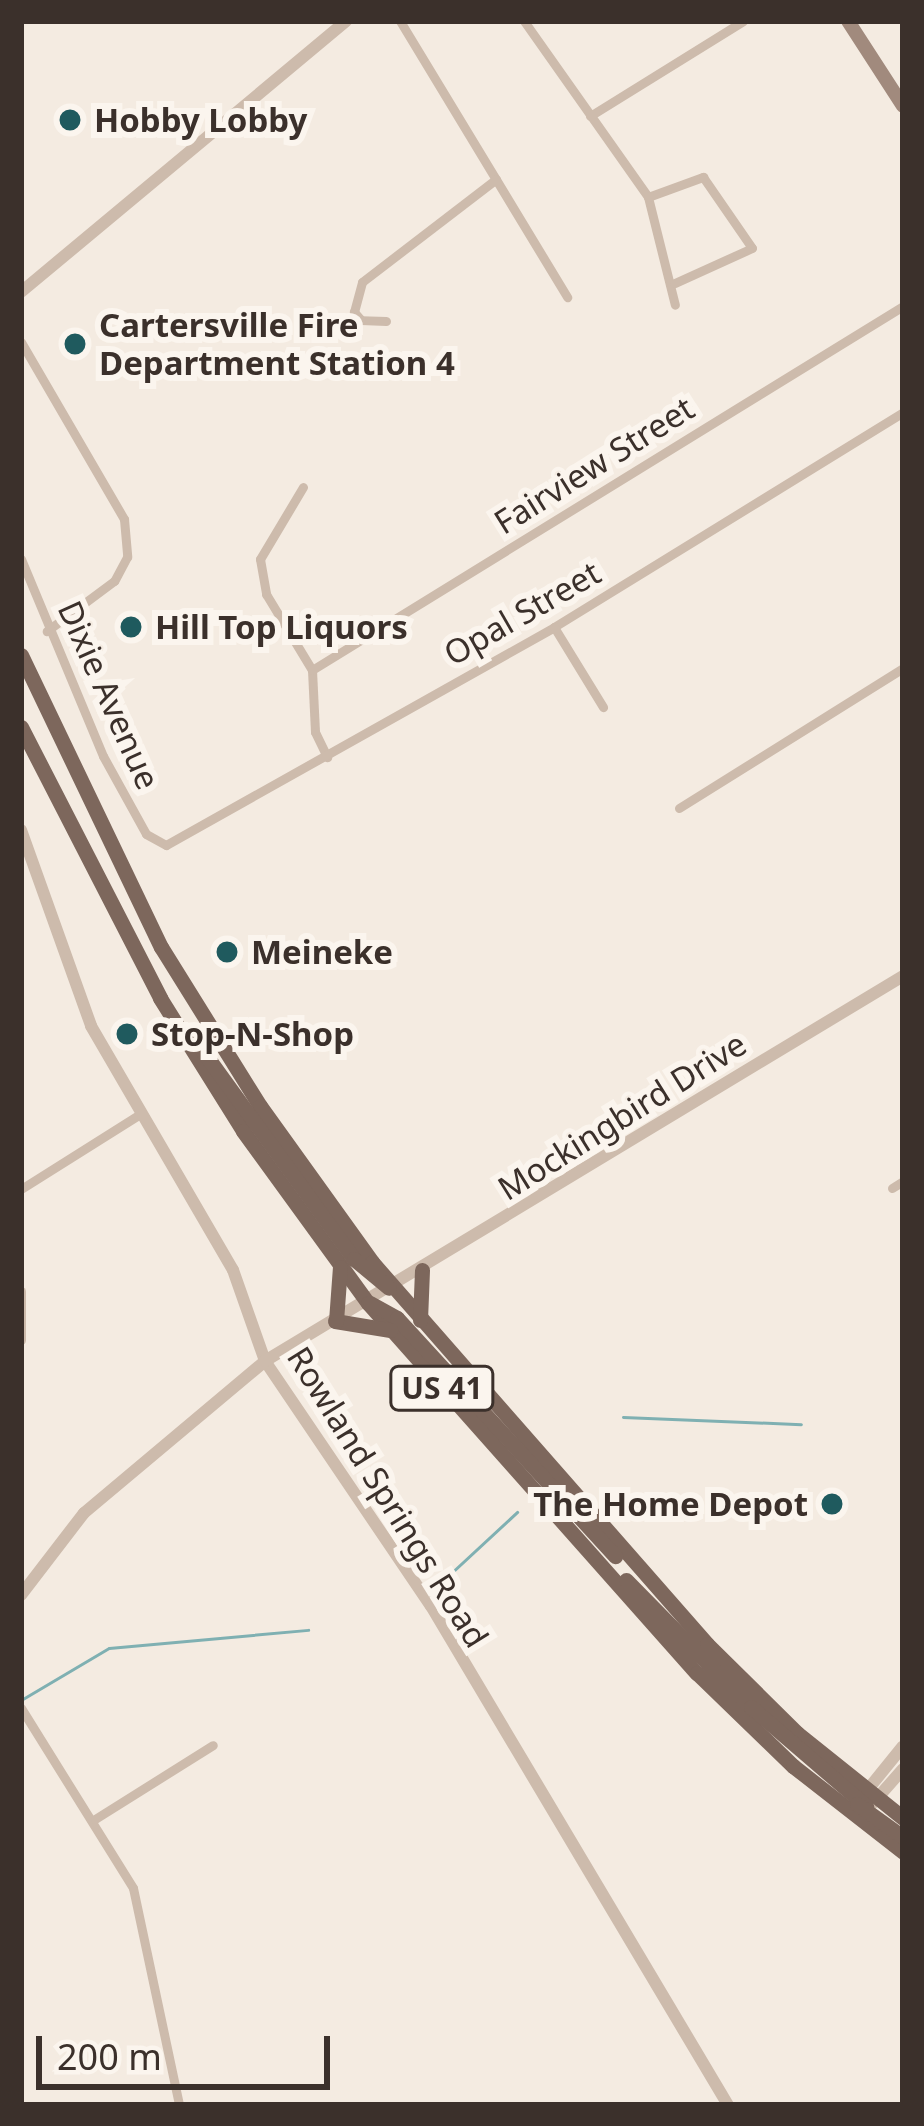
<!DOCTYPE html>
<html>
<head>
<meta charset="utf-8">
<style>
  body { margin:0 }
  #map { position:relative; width:924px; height:2126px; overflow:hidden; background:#f4ebe1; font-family:"Noto Sans",sans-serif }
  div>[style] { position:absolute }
  .stream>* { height:3px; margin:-1.5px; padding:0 1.5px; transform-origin:1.5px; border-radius:1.5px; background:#7fb0b2 }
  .minor>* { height:9px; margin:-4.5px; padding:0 4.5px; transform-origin:4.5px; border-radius:4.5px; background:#cdbbac }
  .tertiary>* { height:12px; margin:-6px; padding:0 6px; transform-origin:6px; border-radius:6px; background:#cdbbac }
  .secondary>* { height:14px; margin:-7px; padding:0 7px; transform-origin:7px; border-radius:7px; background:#a18a7d }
  .primary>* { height:15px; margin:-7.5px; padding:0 7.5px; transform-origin:7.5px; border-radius:7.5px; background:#7d675c }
  .dots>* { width:33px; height:33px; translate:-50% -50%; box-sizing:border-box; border:6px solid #fbf5ee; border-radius:50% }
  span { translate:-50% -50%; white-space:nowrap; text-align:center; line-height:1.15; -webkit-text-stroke:12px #fbf5ee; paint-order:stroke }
  .shield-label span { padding:3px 9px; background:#fbf5ee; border:3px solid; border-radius:9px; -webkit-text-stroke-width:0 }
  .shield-label { font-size:30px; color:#3b302b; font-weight:700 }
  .poi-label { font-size:33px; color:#3b302b; font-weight:700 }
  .left { translate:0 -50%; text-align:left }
  .right { translate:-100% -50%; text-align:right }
  .street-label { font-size:33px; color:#3b302b }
  .frame { position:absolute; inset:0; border:24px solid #3b302b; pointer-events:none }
  .scale { position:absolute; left:36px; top:2036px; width:294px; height:54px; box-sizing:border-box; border:6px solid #3b302b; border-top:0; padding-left:15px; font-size:36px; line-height:42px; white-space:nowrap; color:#3b302b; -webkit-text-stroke:9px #fbf5ee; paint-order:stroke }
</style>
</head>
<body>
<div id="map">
  <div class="stream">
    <div style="left:623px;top:1417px;width:178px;rotate:2.3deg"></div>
    <div style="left:435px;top:1588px;width:112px;rotate:-42.8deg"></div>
    <div style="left:21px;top:1700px;width:102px;rotate:-30.6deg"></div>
    <div style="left:109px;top:1648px;width:200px;rotate:-5.2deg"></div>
  </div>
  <div class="minor">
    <div style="left:400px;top:21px;width:323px;rotate:58.8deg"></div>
    <div style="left:524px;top:21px;width:215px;rotate:54.8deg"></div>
    <div style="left:648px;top:197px;width:111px;rotate:76deg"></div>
    <div style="left:590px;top:116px;width:180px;rotate:-31.8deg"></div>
    <div style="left:648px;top:197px;width:59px;rotate:-20deg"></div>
    <div style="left:703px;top:177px;width:86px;rotate:55.4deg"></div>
    <div style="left:752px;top:248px;width:85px;rotate:155.6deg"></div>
    <div style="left:386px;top:321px;width:25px;rotate:-178deg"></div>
    <div style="left:361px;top:320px;width:11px;rotate:-131deg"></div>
    <div style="left:354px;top:312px;width:31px;rotate:-75deg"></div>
    <div style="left:362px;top:282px;width:169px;rotate:-37.5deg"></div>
    <div style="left:21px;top:342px;width:205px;rotate:59.8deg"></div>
    <div style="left:124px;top:519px;width:38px;rotate:85deg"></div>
    <div style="left:127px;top:557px;width:27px;rotate:118deg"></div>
    <div style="left:114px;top:581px;width:84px;rotate:143.3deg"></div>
    <div style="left:303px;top:487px;width:84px;rotate:120.8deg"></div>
    <div style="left:260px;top:559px;width:36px;rotate:80deg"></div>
    <div style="left:266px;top:594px;width:89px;rotate:58.8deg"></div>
    <div style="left:312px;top:670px;width:62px;rotate:87.2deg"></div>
    <div style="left:315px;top:732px;width:28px;rotate:64deg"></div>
    <div style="left:21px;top:559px;width:213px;rotate:67.4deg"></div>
    <div style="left:103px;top:756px;width:89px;rotate:61.1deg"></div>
    <div style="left:146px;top:834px;width:23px;rotate:29deg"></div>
    <div style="left:166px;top:845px;width:445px;rotate:-29.3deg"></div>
    <div style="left:554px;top:627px;width:410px;rotate:-31.6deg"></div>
    <div style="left:554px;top:627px;width:94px;rotate:58.5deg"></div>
    <div style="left:312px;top:670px;width:694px;rotate:-31.63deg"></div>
    <div style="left:679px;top:808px;width:264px;rotate:-32deg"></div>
    <div style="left:892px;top:1188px;width:13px;rotate:-32deg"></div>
    <div style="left:21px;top:1189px;width:141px;rotate:-32.2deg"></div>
    <div style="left:21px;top:1291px;width:49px;rotate:90deg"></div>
    <div style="left:21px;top:1708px;width:212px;rotate:58.1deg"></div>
    <div style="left:133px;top:1888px;width:222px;rotate:78deg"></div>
    <div style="left:95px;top:1819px;width:139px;rotate:-32.1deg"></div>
  </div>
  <div class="tertiary">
    <div style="left:21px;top:292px;width:423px;rotate:-39.8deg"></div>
    <div style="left:21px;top:830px;width:208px;rotate:70.3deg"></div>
    <div style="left:91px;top:1026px;width:282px;rotate:59.8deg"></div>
    <div style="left:233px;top:1270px;width:96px;rotate:70.6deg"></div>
    <div style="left:265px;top:1361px;width:296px;rotate:55.9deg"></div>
    <div style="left:431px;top:1606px;width:581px;rotate:59.24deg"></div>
    <div style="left:21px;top:1595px;width:103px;rotate:-52.5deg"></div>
    <div style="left:84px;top:1513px;width:236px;rotate:-40deg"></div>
    <div style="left:265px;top:1361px;width:745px;rotate:-31.11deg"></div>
    <div style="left:865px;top:1793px;width:60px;rotate:-51deg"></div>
    <div style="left:873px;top:1803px;width:45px;rotate:-48.6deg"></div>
  </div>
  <div class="secondary">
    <div style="left:848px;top:21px;width:101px;rotate:57.1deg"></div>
  </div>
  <div class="primary">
    <div style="left:21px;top:655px;width:324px;rotate:64.4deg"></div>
    <div style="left:161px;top:947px;width:187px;rotate:58.1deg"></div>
    <div style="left:260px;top:1106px;width:192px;rotate:54.3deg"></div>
    <div style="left:372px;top:1262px;width:508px;rotate:48.75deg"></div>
    <div style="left:707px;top:1644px;width:127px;rotate:44.7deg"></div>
    <div style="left:797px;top:1733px;width:136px;rotate:38.7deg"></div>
    <div style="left:21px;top:727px;width:305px;rotate:62.8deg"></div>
    <div style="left:160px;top:998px;width:157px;rotate:58deg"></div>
    <div style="left:243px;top:1131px;width:213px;rotate:54deg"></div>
    <div style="left:368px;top:1303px;width:495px;rotate:48.4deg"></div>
    <div style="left:697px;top:1673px;width:134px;rotate:44.1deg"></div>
    <div style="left:793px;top:1766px;width:140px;rotate:38deg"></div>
    <div style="left:202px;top:1050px;width:258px;rotate:54deg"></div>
    <div style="left:354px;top:1259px;width:45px;rotate:39.6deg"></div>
    <div style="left:370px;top:1303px;width:31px;rotate:29deg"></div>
    <div style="left:397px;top:1318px;width:323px;rotate:47.5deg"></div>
    <div style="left:420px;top:1320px;width:50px;rotate:-87.7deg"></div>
    <div style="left:335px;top:1321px;width:56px;rotate:9.3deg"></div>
    <div style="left:336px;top:1321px;width:54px;rotate:-85.8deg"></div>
    <div style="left:626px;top:1580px;width:178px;rotate:45.5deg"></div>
    <div style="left:751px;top:1707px;width:152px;rotate:40.7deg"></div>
    <div style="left:857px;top:1804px;width:57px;rotate:35.7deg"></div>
  </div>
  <div class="dots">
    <div style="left:70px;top:120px;background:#1f5a5e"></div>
    <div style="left:75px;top:344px;background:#1f5a5e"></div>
    <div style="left:131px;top:627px;background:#1f5a5e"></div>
    <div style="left:227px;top:952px;background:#1f5a5e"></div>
    <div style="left:127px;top:1034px;background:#1f5a5e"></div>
    <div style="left:832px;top:1504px;background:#1f5a5e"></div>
  </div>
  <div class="shield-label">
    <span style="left:442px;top:1388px">US 41</span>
  </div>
  <div class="poi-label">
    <span class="left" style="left:94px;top:120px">Hobby Lobby</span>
    <span class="left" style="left:99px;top:344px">Cartersville Fire<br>Department Station 4</span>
    <span class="left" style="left:155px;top:627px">Hill Top Liquors</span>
    <span class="left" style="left:251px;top:952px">Meineke</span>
    <span class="left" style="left:151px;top:1034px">Stop-N-Shop</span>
    <span class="right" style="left:808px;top:1504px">The Home Depot</span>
  </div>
  <div class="street-label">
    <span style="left:594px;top:465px;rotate:-32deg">Fairview Street</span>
    <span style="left:522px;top:613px;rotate:-30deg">Opal Street</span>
    <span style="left:109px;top:695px;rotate:66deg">Dixie Avenue</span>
    <span style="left:622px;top:1116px;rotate:-32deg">Mockingbird Drive</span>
    <span style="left:388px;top:1497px;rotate:58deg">Rowland Springs Road</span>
  </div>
  <div class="frame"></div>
  <div class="scale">200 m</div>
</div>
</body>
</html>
